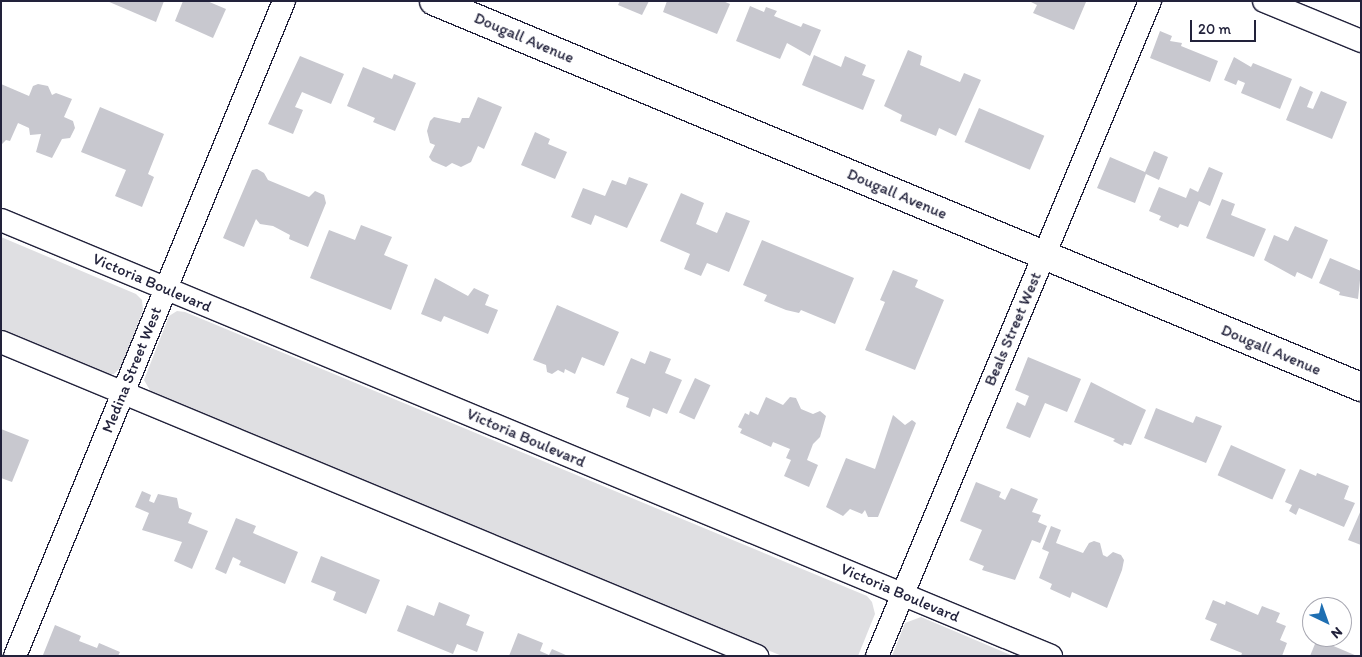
<!DOCTYPE html>
<html>
<head>
<meta charset="utf-8">
<style>
  body { margin:0 }
  #map { position:relative; width:1362px; height:657px; overflow:hidden; background:#fff; font-family:Itim,sans-serif }
  div>[style] { position:absolute }
  .green>* { inset:0; background:#dfdfe2 }
  .building>* { inset:0; background:#c8c8cf; transform-origin:0 0 }
  .roads { filter:drop-shadow(1px 0 #22223b) drop-shadow(-1px 0 #22223b) drop-shadow(0 1px #22223b) drop-shadow(0 -1px #22223b) }
  .street>* { height:22px; margin:-11px; padding:0 11px; transform-origin:11px; border-radius:11px; background:#fff }
  .primary>* { height:28px; margin:-14px; padding:0 14px; transform-origin:14px; border-radius:14px; background:#fff }
  span { translate:-50% -50%; white-space:nowrap; text-align:center; line-height:1.15; -webkit-text-stroke:5px #fff; paint-order:stroke }
  .street-label { font-size:16px; color:#22223b }
  .frame { position:absolute; inset:0; border:2px solid #22223b; pointer-events:none }
  .north { position:absolute; left:1302px; top:597px; width:50px; height:50px; box-sizing:border-box; background:#fff; border:1px solid #a7a7b1; border-radius:50%; rotate:138deg; font-size:14px; font-weight:700; line-height:20px; text-align:center; color:#22223b }
  .north::after { content:''; display:block; margin:auto; width:18px; height:22px; background:#1f6fb2; clip-path:polygon(50% 0,100% 100%,50% 72%,0 100%) }
  .scale { position:absolute; left:1190px; top:20px; width:66px; height:22px; box-sizing:border-box; border:2px solid #22223b; border-top:0; padding-left:6px; font-size:15px; line-height:18px; white-space:nowrap; color:#22223b; -webkit-text-stroke:4px #fff; paint-order:stroke }
</style>
</head>
<body>
<div id="map">
  <div class="green">
    <div style="clip-path:polygon(1px 237px,136px 294px,142px 300px,143px 310px,122px 366px,114px 374px,102px 375px,1px 333px)"></div>
    <div style="clip-path:polygon(177px 311px,185px 312px,867px 596px,872px 602px,875px 614px,858px 656px,782px 656px,151px 392px,144px 380px,169px 316px)"></div>
    <div style="clip-path:polygon(921px 617px,1013px 656px,892px 656px,905px 623px)"></div>
  </div>
  <div class="building">
    <div style="clip-path:polygon(107px 1px,164px 1px,156px 22px)"></div>
    <div style="clip-path:polygon(183px 1px,207px 1px,226px 9px,213px 38px,175px 21px)"></div>
    <div style="clip-path:polygon(620px 1px,649px 1px,642px 15px,618px 5px)"></div>
    <div style="clip-path:polygon(667px 1px,723px 1px,730px 4px,717px 34px,663px 12px)"></div>
    <div style="clip-path:polygon(1029px 1px,1084px 1px,1086px 2px,1074px 30px,1033px 13px,1037px 5px)"></div>
    <div style="clip-path:polygon(750px 6px,764px 12px,766px 7px,777px 11px,774px 16px,801px 27px,803px 23px,821px 30px,810px 56px,787px 43px,780px 59px,736px 41px)"></div>
    <div style="clip-path:polygon(1160px 31px,1172px 36px,1170px 41px,1182px 43px,1181px 46px,1218px 61px,1210px 82px,1150px 58px)"></div>
    <div style="clip-path:polygon(908px 50px,922px 56px,920px 65px,960px 82px,964px 73px,981px 80px,956px 136px,939px 128px,936px 136px,900px 121px,902px 115px,884px 106px)"></div>
    <div style="clip-path:polygon(814px 55px,841px 67px,845px 56px,866px 65px,862px 75px,875px 80px,863px 110px,802px 85px)"></div>
    <div style="clip-path:polygon(300px 56px,344px 74px,331px 104px,302px 92px,295px 107px,303px 110px,293px 134px,268px 124px)"></div>
    <div style="clip-path:polygon(1234px 57px,1251px 67px,1253px 63px,1292px 79px,1280px 109px,1241px 93px,1245px 83px,1238px 80px,1236px 85px,1224px 80px)"></div>
    <div style="clip-path:polygon(363px 67px,392px 79px,394px 74px,416px 83px,395px 131px,373px 122px,375px 118px,347px 106px)"></div>
    <div style="clip-path:polygon(1px 84px,29px 96px,33px 86px,38px 84px,48px 86px,52px 95px,56px 93px,72px 99px,64px 117px,73px 121px,75px 128px,70px 138px,62px 139px,52px 158px,36px 152px,41px 134px,30px 135px,29px 128px,18px 123px,10px 141px,6px 140px,1px 145px)"></div>
    <div style="clip-path:polygon(1300px 86px,1313px 92px,1307px 107px,1313px 109px,1321px 91px,1347px 102px,1332px 139px,1286px 120px)"></div>
    <div style="clip-path:polygon(478px 97px,502px 107px,484px 149px,478px 146px,471px 162px,461px 167px,452px 163px,446px 167px,432px 161px,429px 157px,435px 145px,430px 143px,427px 131px,430px 121px,434px 117px,460px 123px,462px 118px,469px 118px)"></div>
    <div style="clip-path:polygon(100px 107px,164px 134px,148px 174px,154px 177px,142px 207px,115px 196px,126px 170px,81px 152px)"></div>
    <div style="left:979px;top:108px;width:71px;height:37px;rotate:23deg"></div>
    <div style="clip-path:polygon(535px 132px,550px 139px,548px 144px,567px 152px,555px 179px,521px 165px)"></div>
    <div style="clip-path:polygon(1154px 151px,1168px 157px,1159px 180px,1146px 174px,1135px 203px,1097px 188px,1110px 157px,1145px 172px)"></div>
    <div style="clip-path:polygon(1209px 167px,1223px 173px,1210px 206px,1199px 201px,1188px 227px,1180px 224px,1178px 228px,1159px 220px,1161px 216px,1149px 211px,1159px 187px,1186px 198px,1190px 188px,1198px 192px)"></div>
    <div style="clip-path:polygon(257px 169px,264px 173px,268px 180px,309px 197px,315px 191px,324px 195px,326px 203px,308px 247px,289px 239px,290px 235px,273px 226px,260px 224px,256px 219px,244px 247px,223px 238px,252px 170px)"></div>
    <div style="clip-path:polygon(629px 177px,648px 184px,627px 228px,595px 215px,591px 225px,571px 217px,583px 188px,605px 196px,612px 180px,626px 185px)"></div>
    <div style="clip-path:polygon(681px 193px,704px 203px,696px 224px,717px 233px,726px 212px,750px 221px,729px 272px,707px 263px,701px 276px,684px 269px,690px 254px,660px 241px)"></div>
    <div style="clip-path:polygon(1222px 199px,1235px 204px,1231px 215px,1266px 229px,1254px 257px,1206px 238px)"></div>
    <div style="clip-path:polygon(361px 225px,392px 237px,384px 255px,408px 265px,391px 310px,310px 278px,329px 230px,355px 240px)"></div>
    <div style="clip-path:polygon(1295px 226px,1328px 240px,1312px 279px,1297px 272px,1295px 277px,1264px 260px,1274px 235px,1288px 241px)"></div>
    <div style="clip-path:polygon(762px 240px,854px 278px,835px 324px,801px 310px,799px 313px,786px 310px,764px 301px,767px 295px,743px 285px)"></div>
    <div style="clip-path:polygon(1330px 258px,1361px 271px,1358px 299px,1339px 295px,1340px 292px,1319px 283px)"></div>
    <div style="clip-path:polygon(893px 270px,918px 280px,915px 287px,944px 300px,915px 370px,865px 350px,885px 302px,880px 300px)"></div>
    <div style="clip-path:polygon(435px 278px,468px 296px,474px 288px,489px 295px,485px 305px,498px 310px,488px 334px,444px 316px,441px 322px,421px 314px)"></div>
    <div style="clip-path:polygon(557px 305px,619px 332px,604px 366px,582px 357px,575px 374px,565px 369px,564px 373px,558px 370px,552px 374px,547px 372px,546px 365px,533px 360px)"></div>
    <div style="clip-path:polygon(650px 351px,671px 359px,665px 373px,682px 380px,667px 414px,653px 408px,650px 417px,626px 407px,629px 398px,616px 393px,631px 358px,645px 364px)"></div>
    <div style="clip-path:polygon(1028px 357px,1081px 379px,1067px 412px,1045px 403px,1030px 438px,1006px 428px,1017px 402px,1025px 406px,1029px 396px,1015px 390px)"></div>
    <div style="left:695px;top:378px;width:17px;height:38px;rotate:25deg"></div>
    <div style="clip-path:polygon(1091px 382px,1146px 410px,1131px 445px,1124px 443px,1123px 446px,1113px 441px,1115px 439px,1074px 422px)"></div>
    <div style="clip-path:polygon(766px 397px,783px 405px,790px 397px,796px 398px,801px 409px,813px 414px,820px 411px,826px 416px,820px 437px,813px 444px,807px 460px,818px 465px,809px 487px,784px 476px,791px 460px,786px 458px,790px 449px,773px 442px,771px 447px,740px 433px,742px 429px,738px 427px,745px 413px,749px 415px,750px 411px,758px 415px)"></div>
    <div style="clip-path:polygon(1156px 408px,1193px 423px,1196px 416px,1222px 426px,1206px 463px,1144px 438px)"></div>
    <div style="clip-path:polygon(893px 415px,905px 425px,912px 420px,916px 423px,878px 517px,868px 517px,865px 510px,862px 514px,850px 509px,843px 516px,826px 507px,846px 458px,875px 469px)"></div>
    <div style="clip-path:polygon(1px 429px,29px 440px,12px 482px,1px 478px)"></div>
    <div style="left:1231px;top:445px;width:60px;height:33px;rotate:24deg"></div>
    <div style="clip-path:polygon(1300px 469px,1316px 476px,1317px 473px,1349px 486px,1344px 499px,1355px 503px,1344px 527px,1299px 508px,1296px 515px,1289px 511px,1292px 505px,1285px 502px)"></div>
    <div style="clip-path:polygon(976px 482px,1001px 492px,999px 497px,1005px 500px,1011px 488px,1038px 499px,1032px 512px,1041px 515px,1038px 522px,1047px 526px,1040px 543px,1032px 540px,1015px 580px,982px 570px,984px 566px,969px 560px,982px 530px,960px 521px)"></div>
    <div style="clip-path:polygon(142px 491px,151px 495px,149px 501px,154px 503px,158px 494px,177px 498px,179px 508px,192px 513px,188px 523px,208px 531px,192px 569px,174px 561px,182px 542px,142px 530px,149px 513px,135px 507px)"></div>
    <div style="clip-path:polygon(1361px 510px,1361px 545px,1348px 540px)"></div>
    <div style="clip-path:polygon(236px 518px,256px 526px,253px 533px,298px 552px,285px 584px,239px 565px,241px 561px,233px 557px,226px 574px,215px 569px)"></div>
    <div style="clip-path:polygon(1051px 526px,1061px 530px,1056px 543px,1083px 553px,1089px 543px,1094px 541px,1100px 543px,1103px 555px,1107px 557px,1113px 552px,1121px 555px,1124px 560px,1122px 570px,1107px 608px,1072px 592px,1070px 598px,1050px 589px,1052px 584px,1039px 578px,1049px 552px,1042px 549px)"></div>
    <div style="clip-path:polygon(321px 556px,380px 580px,366px 614px,333px 600px,336px 592px,311px 582px)"></div>
    <div style="clip-path:polygon(1213px 600px,1225px 605px,1226px 601px,1258px 615px,1262px 606px,1280px 613px,1276px 622px,1286px 626px,1280px 640px,1287px 643px,1282px 656px,1241px 656px,1242px 653px,1210px 640px,1217px 624px,1205px 619px)"></div>
    <div style="clip-path:polygon(439px 602px,470px 615px,466px 625px,484px 632px,477px 652px,457px 644px,453px 654px,397px 631px,407px 605px,434px 616px)"></div>
    <div style="clip-path:polygon(55px 625px,81px 636px,79px 641px,97px 648px,99px 643px,120px 652px,118px 656px,43px 655px)"></div>
    <div style="clip-path:polygon(518px 633px,543px 643px,540px 651px,549px 655px,552px 649px,568px 656px,509px 656px)"></div>
    <div style="clip-path:polygon(1317px 639px,1357px 656px,1310px 656px)"></div>
  </div>
  <div class="roads">
    <div class="street">
      <div style="left:1264px;top:1px;width:105px;rotate:22.4deg"></div>
      <div style="left:1px;top:220px;width:1137px;rotate:22.55deg"></div>
      <div style="left:1px;top:342px;width:819px;rotate:22.56deg"></div>
      <div style="left:15px;top:656px;width:708px;rotate:-67.67deg"></div>
      <div style="left:877px;top:656px;width:710px;rotate:-67.37deg"></div>
    </div>
    <div class="primary">
      <div style="left:434px;top:1px;width:1004px;rotate:22.61deg"></div>
    </div>
  </div>
  <div class="street-label">
    <span style="left:524px;top:38px;rotate:23deg">Dougall Avenue</span>
    <span style="left:897px;top:194px;rotate:23deg">Dougall Avenue</span>
    <span style="left:152px;top:283px;rotate:23deg">Victoria Boulevard</span>
    <span style="left:1013px;top:329px;rotate:-67deg">Beals Street West</span>
    <span style="left:1271px;top:350px;rotate:23deg">Dougall Avenue</span>
    <span style="left:132px;top:370px;rotate:-68deg">Medina Street West</span>
    <span style="left:526px;top:438px;rotate:23deg">Victoria Boulevard</span>
    <span style="left:900px;top:593px;rotate:23deg">Victoria Boulevard</span>
  </div>
  <div class="frame"></div>
  <div class="north">N</div>
  <div class="scale">20 m</div>
</div>
</body>
</html>
